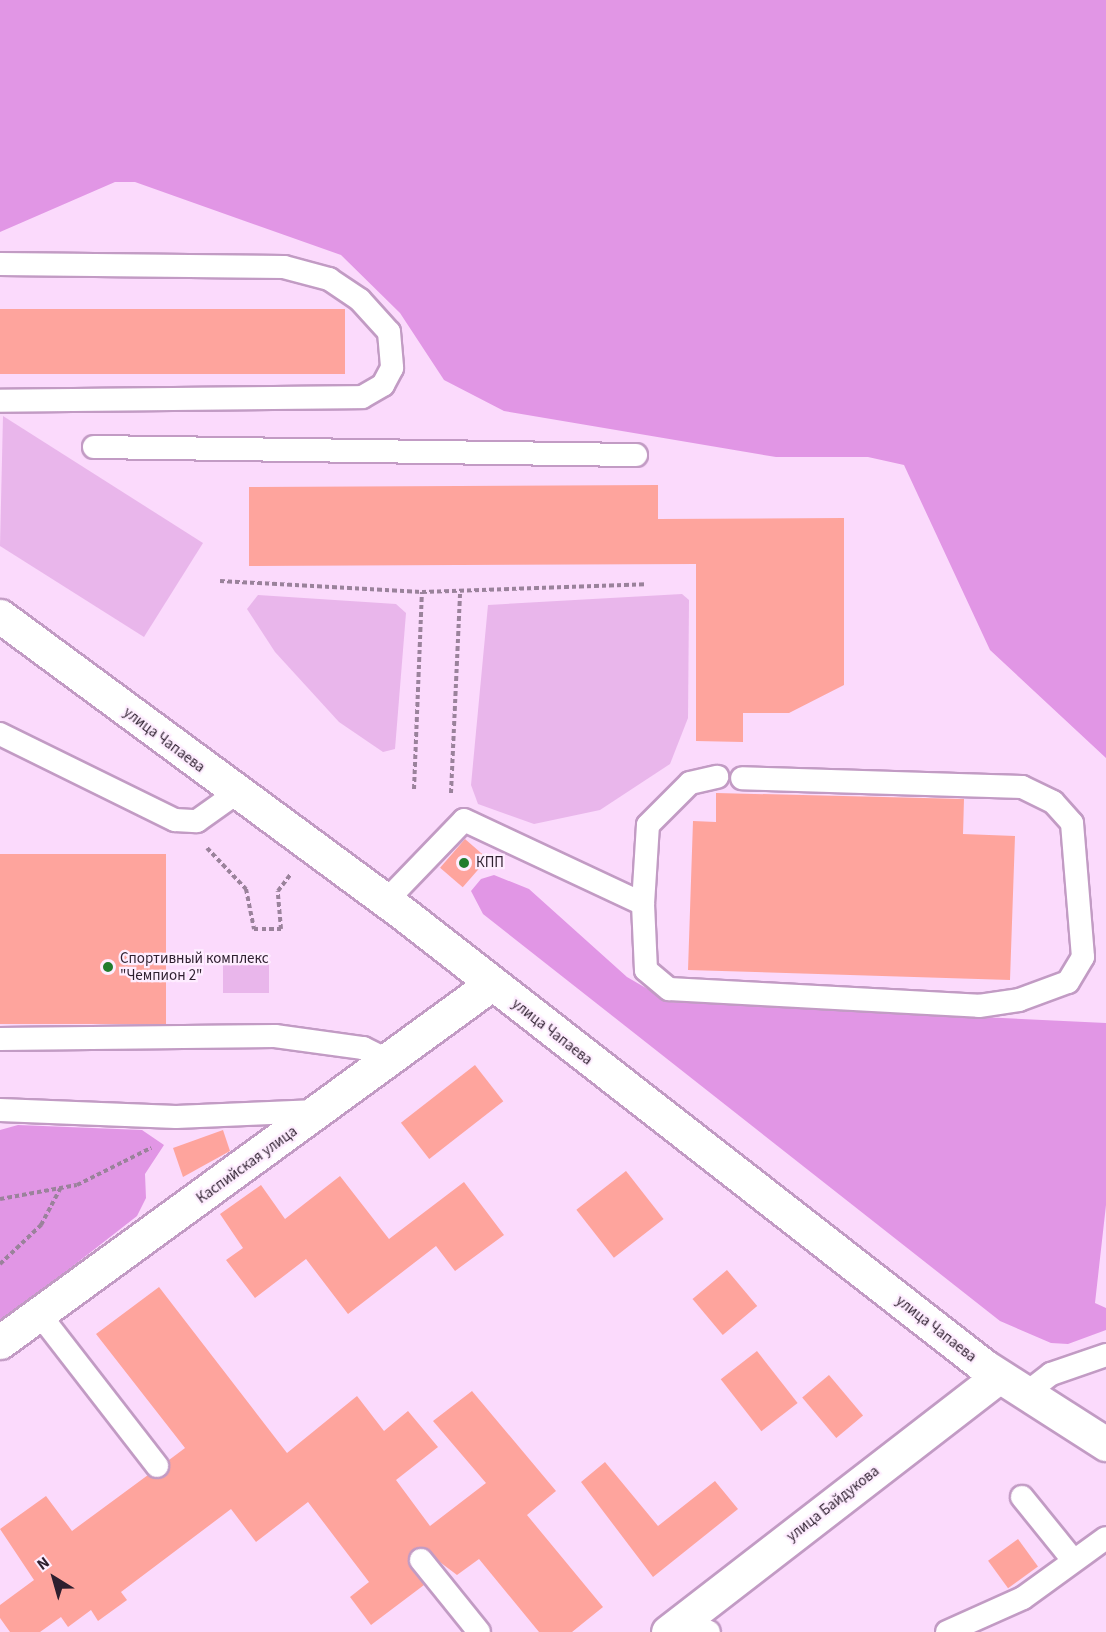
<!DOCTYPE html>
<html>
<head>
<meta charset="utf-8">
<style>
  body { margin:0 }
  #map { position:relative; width:1106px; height:1632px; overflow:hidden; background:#fbdafc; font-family:"Source Sans 3",sans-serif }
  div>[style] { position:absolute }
  .green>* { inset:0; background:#e9b6eb; transform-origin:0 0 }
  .forest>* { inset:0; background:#e196e5 }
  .building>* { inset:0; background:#fea49d; transform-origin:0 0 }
  .path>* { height:4px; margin-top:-2px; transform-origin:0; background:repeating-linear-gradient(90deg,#9a829b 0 4.5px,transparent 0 7.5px) }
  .roads { filter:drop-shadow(2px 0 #c29bc4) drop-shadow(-2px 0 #c29bc4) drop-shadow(0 2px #c29bc4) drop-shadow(0 -2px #c29bc4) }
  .service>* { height:22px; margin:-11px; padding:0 11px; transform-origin:11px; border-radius:11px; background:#fff }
  .minor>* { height:33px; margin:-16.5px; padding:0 16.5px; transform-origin:16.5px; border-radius:16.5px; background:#fff }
  .tertiary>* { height:33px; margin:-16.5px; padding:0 16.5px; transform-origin:16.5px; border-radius:16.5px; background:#fff }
  .secondary>* { height:33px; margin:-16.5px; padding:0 16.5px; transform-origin:16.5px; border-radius:16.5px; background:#fff }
  .dots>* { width:16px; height:16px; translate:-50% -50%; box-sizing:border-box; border:3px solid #feedff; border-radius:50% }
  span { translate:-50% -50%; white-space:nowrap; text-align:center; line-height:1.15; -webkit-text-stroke:4.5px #feedff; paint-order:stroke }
  .street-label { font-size:15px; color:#2e1f2f }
  .poi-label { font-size:15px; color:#2e1f2f }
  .left { translate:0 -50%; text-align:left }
  .north { position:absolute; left:24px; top:1548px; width:60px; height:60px; -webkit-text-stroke:4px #feedff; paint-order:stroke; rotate:323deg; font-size:16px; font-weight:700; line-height:24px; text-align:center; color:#2e1f2f }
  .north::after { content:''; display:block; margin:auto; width:21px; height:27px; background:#2e1f2f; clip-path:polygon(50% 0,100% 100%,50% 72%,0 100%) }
</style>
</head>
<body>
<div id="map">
  <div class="green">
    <div style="clip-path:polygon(3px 416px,203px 543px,144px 637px,0 546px)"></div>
    <div style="clip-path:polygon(682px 594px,689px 600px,688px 718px,670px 764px,600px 810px,534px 824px,478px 804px,471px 785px,488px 605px)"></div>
    <div style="clip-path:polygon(258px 595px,396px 604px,406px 613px,395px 749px,383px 752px,339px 722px,275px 652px,247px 609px)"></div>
    <div style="left:269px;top:960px;width:33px;height:46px;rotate:90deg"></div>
  </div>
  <div class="forest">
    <div style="clip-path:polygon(0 0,1106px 0,1106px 758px,990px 650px,904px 465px,868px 457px,776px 457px,504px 411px,444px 380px,400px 313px,341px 255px,135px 182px,115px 182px,0 232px)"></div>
    <div style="clip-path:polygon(494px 875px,529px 889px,627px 977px,670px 1002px,1106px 1023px,1106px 1205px,1095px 1303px,1106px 1308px,1106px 1330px,1068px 1344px,1051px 1343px,1000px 1321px,483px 914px,471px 891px,481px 879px)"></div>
    <div style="clip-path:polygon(18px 1125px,142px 1130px,164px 1145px,145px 1174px,146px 1198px,137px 1216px,0 1323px,0 1130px)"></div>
  </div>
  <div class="building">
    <div style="left:0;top:309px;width:345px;height:65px"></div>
    <div style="clip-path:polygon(658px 485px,658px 519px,844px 518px,844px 685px,789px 713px,743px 713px,743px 742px,696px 741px,696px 564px,249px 566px,249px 487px)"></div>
    <div style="clip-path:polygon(716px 793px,964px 799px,963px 834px,1015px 836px,1010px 980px,688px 970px,693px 821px,716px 822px)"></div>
    <div style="left:465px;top:839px;width:30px;height:38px;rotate:41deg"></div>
    <div style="left:166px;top:854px;width:170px;height:166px;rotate:90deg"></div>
    <div style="left:475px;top:1065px;width:46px;height:94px;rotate:52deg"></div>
    <div style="clip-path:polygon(223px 1130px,230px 1151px,183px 1177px,173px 1148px)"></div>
    <div style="left:626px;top:1171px;width:61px;height:63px;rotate:52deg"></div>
    <div style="clip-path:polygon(340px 1176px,389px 1239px,464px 1182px,504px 1235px,455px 1271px,436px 1246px,348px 1314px,306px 1259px,255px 1298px,226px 1260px,243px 1248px,220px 1214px,261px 1185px,285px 1219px)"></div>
    <div style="left:727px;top:1270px;width:47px;height:45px;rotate:50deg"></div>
    <div style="clip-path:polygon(159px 1287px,287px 1453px,357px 1396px,384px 1431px,408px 1411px,438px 1447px,396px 1480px,430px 1526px,486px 1483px,433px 1421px,472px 1391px,556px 1491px,527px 1515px,603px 1607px,572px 1632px,539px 1632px,479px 1559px,457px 1575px,420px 1547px,408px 1561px,424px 1585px,371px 1625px,350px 1597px,369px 1582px,308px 1502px,256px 1542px,231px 1509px,121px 1592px,127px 1600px,98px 1621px,91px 1610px,68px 1627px,61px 1617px,40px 1632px,10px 1632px,0 1618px,0 1605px,34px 1580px,0 1529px,46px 1496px,72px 1531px,148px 1475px,165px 1477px,169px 1460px,185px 1448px,96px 1334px)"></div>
    <div style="left:757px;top:1351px;width:66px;height:46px;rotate:52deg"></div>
    <div style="left:829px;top:1375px;width:53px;height:35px;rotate:50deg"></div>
    <div style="clip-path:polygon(605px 1462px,658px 1526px,715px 1481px,738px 1509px,653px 1577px,581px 1482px)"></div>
    <div style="left:1018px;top:1539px;width:34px;height:37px;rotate:54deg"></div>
  </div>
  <div class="path">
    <div style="left:220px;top:581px;width:202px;rotate:3.1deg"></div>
    <div style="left:422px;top:592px;width:224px;rotate:-2deg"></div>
    <div style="left:414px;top:789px;width:197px;rotate:-87.7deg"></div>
    <div style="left:451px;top:793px;width:201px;rotate:-87.4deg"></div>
    <div style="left:207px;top:848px;width:57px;rotate:46.4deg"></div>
    <div style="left:246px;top:889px;width:41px;rotate:78.7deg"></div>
    <div style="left:254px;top:929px;width:27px"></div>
    <div style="left:281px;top:929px;width:38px;rotate:-95deg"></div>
    <div style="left:278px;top:891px;width:20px;rotate:-53deg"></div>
    <div style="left:0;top:1199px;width:78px;rotate:-10.3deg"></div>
    <div style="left:77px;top:1185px;width:83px;rotate:-26.6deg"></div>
    <div style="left:0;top:1264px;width:57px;rotate:-43.6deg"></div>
    <div style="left:41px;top:1225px;width:41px;rotate:-62.2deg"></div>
  </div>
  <div class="roads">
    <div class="service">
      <div style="left:0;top:264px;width:284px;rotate:0.6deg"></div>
      <div style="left:284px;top:267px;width:47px;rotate:14.9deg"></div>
      <div style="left:329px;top:279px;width:37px;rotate:34deg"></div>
      <div style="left:360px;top:300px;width:43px;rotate:47.8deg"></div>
      <div style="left:389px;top:332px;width:36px;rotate:85deg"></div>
      <div style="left:392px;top:368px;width:19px;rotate:118deg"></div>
      <div style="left:383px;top:385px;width:24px;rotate:150deg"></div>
      <div style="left:362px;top:397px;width:362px;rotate:179.4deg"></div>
      <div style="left:94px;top:447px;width:542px;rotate:0.85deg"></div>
      <div style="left:0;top:734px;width:195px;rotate:26.2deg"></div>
      <div style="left:175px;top:820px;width:22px;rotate:3deg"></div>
      <div style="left:197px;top:821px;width:47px;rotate:-35.4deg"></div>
      <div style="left:386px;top:901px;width:112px;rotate:-46.1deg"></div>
      <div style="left:464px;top:820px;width:198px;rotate:25.1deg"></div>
      <div style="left:643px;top:904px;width:66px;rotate:87.4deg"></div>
      <div style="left:646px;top:970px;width:30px;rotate:40deg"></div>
      <div style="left:669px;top:989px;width:310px;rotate:3.1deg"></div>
      <div style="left:979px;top:1006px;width:40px;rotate:-8.5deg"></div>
      <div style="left:1019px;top:1000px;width:52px;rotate:-20.2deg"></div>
      <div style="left:1068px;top:982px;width:29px;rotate:-59deg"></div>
      <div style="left:1083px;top:957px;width:134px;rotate:-94.7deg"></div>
      <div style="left:1072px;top:823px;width:28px;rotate:-132deg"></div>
      <div style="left:1053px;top:802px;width:34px;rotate:-154deg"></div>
      <div style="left:1022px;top:787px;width:280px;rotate:-178.2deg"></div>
      <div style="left:643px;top:904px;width:79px;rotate:-86.4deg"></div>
      <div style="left:648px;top:825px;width:59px;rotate:-45deg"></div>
      <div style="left:690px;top:783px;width:28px;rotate:-13deg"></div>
      <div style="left:0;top:1039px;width:275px;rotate:-0.6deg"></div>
      <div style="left:275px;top:1036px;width:89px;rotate:7.8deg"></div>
      <div style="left:363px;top:1048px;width:28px;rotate:26deg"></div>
      <div style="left:0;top:1110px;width:176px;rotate:2.3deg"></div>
      <div style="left:176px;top:1117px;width:141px;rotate:-2.4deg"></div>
      <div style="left:40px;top:1315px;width:191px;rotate:52.2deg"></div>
      <div style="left:1024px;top:1395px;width:34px;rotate:-38deg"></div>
      <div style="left:1051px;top:1374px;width:58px;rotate:-19.1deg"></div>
      <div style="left:1022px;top:1497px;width:81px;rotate:51deg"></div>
      <div style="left:421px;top:1560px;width:92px;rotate:51.1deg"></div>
      <div style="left:683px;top:1621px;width:28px;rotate:23deg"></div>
      <div style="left:947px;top:1632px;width:83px;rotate:-24.1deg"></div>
      <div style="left:1023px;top:1598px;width:102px;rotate:-35.9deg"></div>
    </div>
    <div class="minor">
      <div style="left:668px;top:1632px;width:418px;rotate:-37.7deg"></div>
    </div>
    <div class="tertiary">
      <div style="left:0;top:1342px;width:606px;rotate:-36.08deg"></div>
    </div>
    <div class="secondary">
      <div style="left:0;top:616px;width:502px;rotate:36.41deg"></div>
      <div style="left:404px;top:914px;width:735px;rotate:37.93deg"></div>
      <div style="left:984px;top:1366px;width:145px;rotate:32.6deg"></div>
    </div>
  </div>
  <div class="dots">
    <div style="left:464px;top:863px;background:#227d2d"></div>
    <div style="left:108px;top:967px;background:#227d2d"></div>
  </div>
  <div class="street-label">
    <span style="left:164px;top:740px;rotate:37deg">улица Чапаева</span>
    <span style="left:552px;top:1032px;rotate:38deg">улица Чапаева</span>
    <span style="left:247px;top:1165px;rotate:-36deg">Каспийская улица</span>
    <span style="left:936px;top:1329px;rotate:38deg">улица Чапаева</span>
    <span style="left:833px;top:1504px;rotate:-38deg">улица Байдукова</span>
  </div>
  <div class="poi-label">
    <span class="left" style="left:476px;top:863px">КПП</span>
    <span class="left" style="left:120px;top:967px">Спортивный комплекс<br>"Чемпион 2"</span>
  </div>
  <div class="north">N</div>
</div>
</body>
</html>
